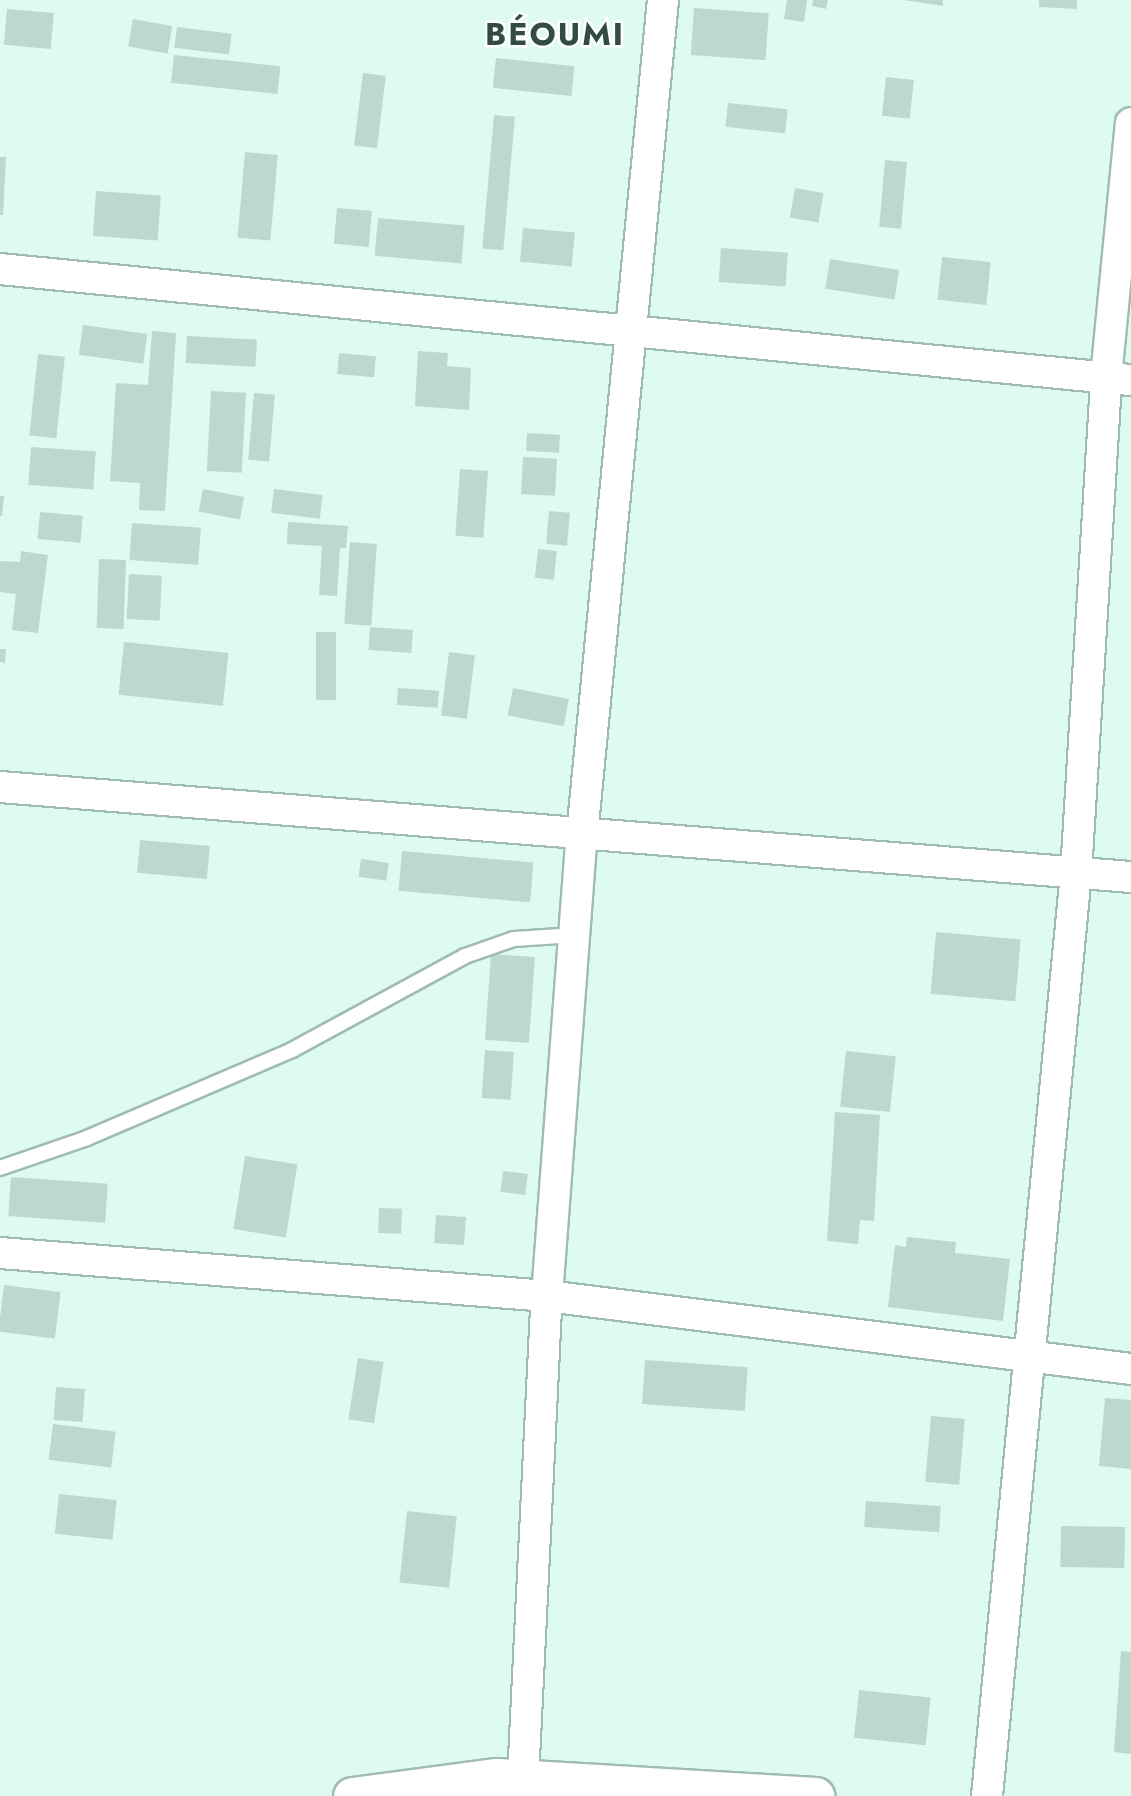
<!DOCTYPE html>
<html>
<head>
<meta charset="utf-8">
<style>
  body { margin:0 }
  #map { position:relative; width:1131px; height:1796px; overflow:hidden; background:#defbef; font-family:Jost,sans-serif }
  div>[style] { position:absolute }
  .building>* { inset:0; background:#bcd9cd; transform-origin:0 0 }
  .roads { filter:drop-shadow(2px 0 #a0bcb0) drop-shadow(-2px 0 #a0bcb0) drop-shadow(0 2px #a0bcb0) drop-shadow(0 -2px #a0bcb0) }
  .service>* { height:14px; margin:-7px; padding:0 7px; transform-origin:7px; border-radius:7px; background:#fff }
  .minor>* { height:30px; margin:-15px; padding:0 15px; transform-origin:15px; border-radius:15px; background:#fff }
  .tertiary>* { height:37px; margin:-18.5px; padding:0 18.5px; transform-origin:18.5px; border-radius:18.5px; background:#fff }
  span { translate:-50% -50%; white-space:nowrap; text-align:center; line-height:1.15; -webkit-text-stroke:5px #fff; paint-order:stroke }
  .district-label { font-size:32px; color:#334c42; font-weight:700; letter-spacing:2px }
</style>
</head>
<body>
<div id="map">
  <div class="building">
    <div style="clip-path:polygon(787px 0,807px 0,804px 22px,784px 19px)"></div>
    <div style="clip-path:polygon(813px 0,828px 0,826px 9px,812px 6px)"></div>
    <div style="clip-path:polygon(904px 0,943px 0,943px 6px)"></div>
    <div style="clip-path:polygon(1039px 0,1077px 0,1077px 9px,1039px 7px)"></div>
    <div style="left:694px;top:8px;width:75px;height:47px;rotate:4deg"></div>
    <div style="left:7px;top:9px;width:47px;height:36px;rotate:5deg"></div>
    <div style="left:133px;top:19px;width:40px;height:28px;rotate:10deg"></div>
    <div style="left:177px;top:27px;width:55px;height:21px;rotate:7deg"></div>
    <div style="left:174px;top:55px;width:107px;height:28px;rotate:6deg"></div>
    <div style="left:496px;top:58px;width:79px;height:30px;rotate:6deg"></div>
    <div style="left:363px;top:73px;width:23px;height:73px;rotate:7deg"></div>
    <div style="left:886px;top:77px;width:28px;height:39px;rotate:6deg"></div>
    <div style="left:728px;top:103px;width:60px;height:24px;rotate:6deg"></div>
    <div style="left:494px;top:115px;width:21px;height:134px;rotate:5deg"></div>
    <div style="left:245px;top:152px;width:33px;height:86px;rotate:5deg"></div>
    <div style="clip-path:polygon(0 157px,6px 157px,3px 215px,0 215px)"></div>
    <div style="left:885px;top:160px;width:22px;height:67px;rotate:5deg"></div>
    <div style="left:795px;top:188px;width:29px;height:30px;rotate:10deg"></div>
    <div style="left:96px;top:191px;width:65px;height:45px;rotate:4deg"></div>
    <div style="left:337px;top:208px;width:35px;height:36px;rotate:5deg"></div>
    <div style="left:378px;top:218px;width:87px;height:38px;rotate:5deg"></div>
    <div style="left:523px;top:228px;width:52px;height:34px;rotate:5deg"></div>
    <div style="left:721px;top:248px;width:67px;height:34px;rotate:4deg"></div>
    <div style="left:942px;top:257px;width:49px;height:43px;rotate:6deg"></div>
    <div style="left:830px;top:259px;width:70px;height:30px;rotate:9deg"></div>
    <div style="left:83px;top:325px;width:65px;height:30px;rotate:8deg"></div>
    <div style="clip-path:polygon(152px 331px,176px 333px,165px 511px,139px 510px,140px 483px,110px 481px,116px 383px,148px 385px)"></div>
    <div style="left:187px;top:336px;width:70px;height:27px;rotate:3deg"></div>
    <div style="clip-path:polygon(418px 351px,448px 353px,447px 366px,471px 368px,469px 410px,415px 406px)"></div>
    <div style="left:339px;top:353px;width:37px;height:21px;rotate:5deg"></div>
    <div style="left:38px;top:354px;width:27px;height:82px;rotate:6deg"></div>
    <div style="left:211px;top:391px;width:35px;height:80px;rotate:3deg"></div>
    <div style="left:254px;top:393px;width:21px;height:67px;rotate:5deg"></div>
    <div style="left:527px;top:433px;width:33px;height:18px;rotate:3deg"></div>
    <div style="left:31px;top:447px;width:65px;height:38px;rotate:4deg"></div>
    <div style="left:523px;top:457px;width:34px;height:37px;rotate:3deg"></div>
    <div style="left:460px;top:469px;width:28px;height:67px;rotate:4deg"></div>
    <div style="left:203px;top:489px;width:42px;height:23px;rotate:11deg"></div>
    <div style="left:274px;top:489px;width:49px;height:24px;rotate:7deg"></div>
    <div style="clip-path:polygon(0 496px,4px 496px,2px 516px,0 516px)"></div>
    <div style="left:549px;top:511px;width:21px;height:33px;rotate:5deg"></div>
    <div style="left:40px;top:512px;width:43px;height:27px;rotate:5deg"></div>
    <div style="clip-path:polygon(288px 522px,348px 526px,346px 548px,340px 548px,337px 596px,319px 595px,322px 546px,287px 544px)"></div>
    <div style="left:132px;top:523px;width:69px;height:37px;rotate:4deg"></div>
    <div style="left:350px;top:542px;width:27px;height:82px;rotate:4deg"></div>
    <div style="left:538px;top:549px;width:19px;height:29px;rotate:6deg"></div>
    <div style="clip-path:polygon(21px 551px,48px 555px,38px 633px,12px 630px,16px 594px,0 592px,0 561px,20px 562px)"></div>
    <div style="left:99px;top:559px;width:27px;height:69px;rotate:2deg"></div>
    <div style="left:129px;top:574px;width:33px;height:45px;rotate:3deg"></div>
    <div style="left:370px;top:627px;width:43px;height:23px;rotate:4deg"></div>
    <div style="left:316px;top:632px;width:20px;height:68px"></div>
    <div style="left:124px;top:642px;width:105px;height:53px;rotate:6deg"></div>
    <div style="clip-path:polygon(0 649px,6px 649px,5px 663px,0 662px)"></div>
    <div style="left:449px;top:652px;width:26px;height:64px;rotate:7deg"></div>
    <div style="left:398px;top:688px;width:41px;height:17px;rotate:4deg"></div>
    <div style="left:513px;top:688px;width:57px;height:28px;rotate:11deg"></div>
    <div style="left:140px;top:840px;width:70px;height:33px;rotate:5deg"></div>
    <div style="left:402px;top:851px;width:132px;height:40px;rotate:5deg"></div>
    <div style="left:361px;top:859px;width:28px;height:18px;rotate:8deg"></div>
    <div style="left:936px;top:932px;width:85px;height:62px;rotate:5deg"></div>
    <div style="left:491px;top:954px;width:44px;height:86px;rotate:4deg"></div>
    <div style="left:485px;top:1050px;width:29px;height:48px;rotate:4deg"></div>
    <div style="left:846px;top:1051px;width:50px;height:56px;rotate:6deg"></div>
    <div style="clip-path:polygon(835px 1112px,880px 1115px,874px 1221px,860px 1220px,858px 1244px,827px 1241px)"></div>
    <div style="left:245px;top:1156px;width:53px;height:74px;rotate:9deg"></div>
    <div style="left:503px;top:1171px;width:25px;height:21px;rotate:7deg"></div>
    <div style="left:11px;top:1177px;width:97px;height:39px;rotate:4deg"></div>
    <div style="left:379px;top:1208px;width:23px;height:25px;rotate:2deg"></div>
    <div style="left:436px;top:1215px;width:30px;height:28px;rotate:4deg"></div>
    <div style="clip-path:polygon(907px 1237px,956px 1242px,955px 1253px,1010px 1259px,1003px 1321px,888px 1307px,895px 1245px,906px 1247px)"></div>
    <div style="left:4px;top:1285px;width:57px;height:47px;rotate:7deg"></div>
    <div style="left:358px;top:1358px;width:26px;height:62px;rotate:9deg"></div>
    <div style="left:645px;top:1360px;width:103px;height:44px;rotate:4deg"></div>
    <div style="left:56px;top:1387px;width:29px;height:33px;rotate:4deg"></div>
    <div style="clip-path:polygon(1105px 1398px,1131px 1400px,1131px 1469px,1099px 1466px)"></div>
    <div style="left:931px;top:1416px;width:34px;height:66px;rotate:5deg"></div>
    <div style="left:53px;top:1424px;width:63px;height:36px;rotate:7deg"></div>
    <div style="left:59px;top:1494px;width:58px;height:40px;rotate:6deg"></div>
    <div style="left:866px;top:1501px;width:75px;height:26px;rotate:4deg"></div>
    <div style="left:407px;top:1511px;width:50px;height:72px;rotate:6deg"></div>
    <div style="left:1061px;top:1526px;width:64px;height:41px;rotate:1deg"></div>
    <div style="clip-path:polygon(1121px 1651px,1131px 1652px,1131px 1754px,1114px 1752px)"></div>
    <div style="left:859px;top:1690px;width:72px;height:48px;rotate:6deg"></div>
  </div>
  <div class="roads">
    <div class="service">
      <div style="left:0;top:1168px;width:92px;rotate:-19deg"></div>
      <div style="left:87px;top:1138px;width:223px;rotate:-23.2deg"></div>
      <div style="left:292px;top:1050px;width:197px;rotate:-28.5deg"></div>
      <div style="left:465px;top:956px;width:52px;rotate:-19.1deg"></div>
      <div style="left:514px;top:939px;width:61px;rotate:-3.8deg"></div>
    </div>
    <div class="minor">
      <div style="left:0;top:269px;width:1136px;rotate:5.61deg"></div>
      <div style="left:0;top:787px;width:1135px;rotate:4.55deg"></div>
      <div style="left:0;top:1253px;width:549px;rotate:4.49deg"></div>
      <div style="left:547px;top:1296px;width:589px;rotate:7.13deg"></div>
      <div style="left:523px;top:1779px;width:484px;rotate:-87.2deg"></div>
      <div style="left:547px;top:1296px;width:462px;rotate:-85.7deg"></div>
      <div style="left:582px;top:835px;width:839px;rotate:-84.46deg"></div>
      <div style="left:987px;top:1796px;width:927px;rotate:-84.49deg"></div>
      <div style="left:1076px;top:873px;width:497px;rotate:-86.5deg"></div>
      <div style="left:1106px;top:377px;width:255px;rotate:-84.4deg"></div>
    </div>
    <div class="tertiary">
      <div style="left:352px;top:1796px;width:146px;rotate:-7.5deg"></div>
      <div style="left:497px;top:1777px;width:319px;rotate:3.4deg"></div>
    </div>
  </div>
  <div class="district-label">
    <span style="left:555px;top:34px">BÉOUMI</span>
  </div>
</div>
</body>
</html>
